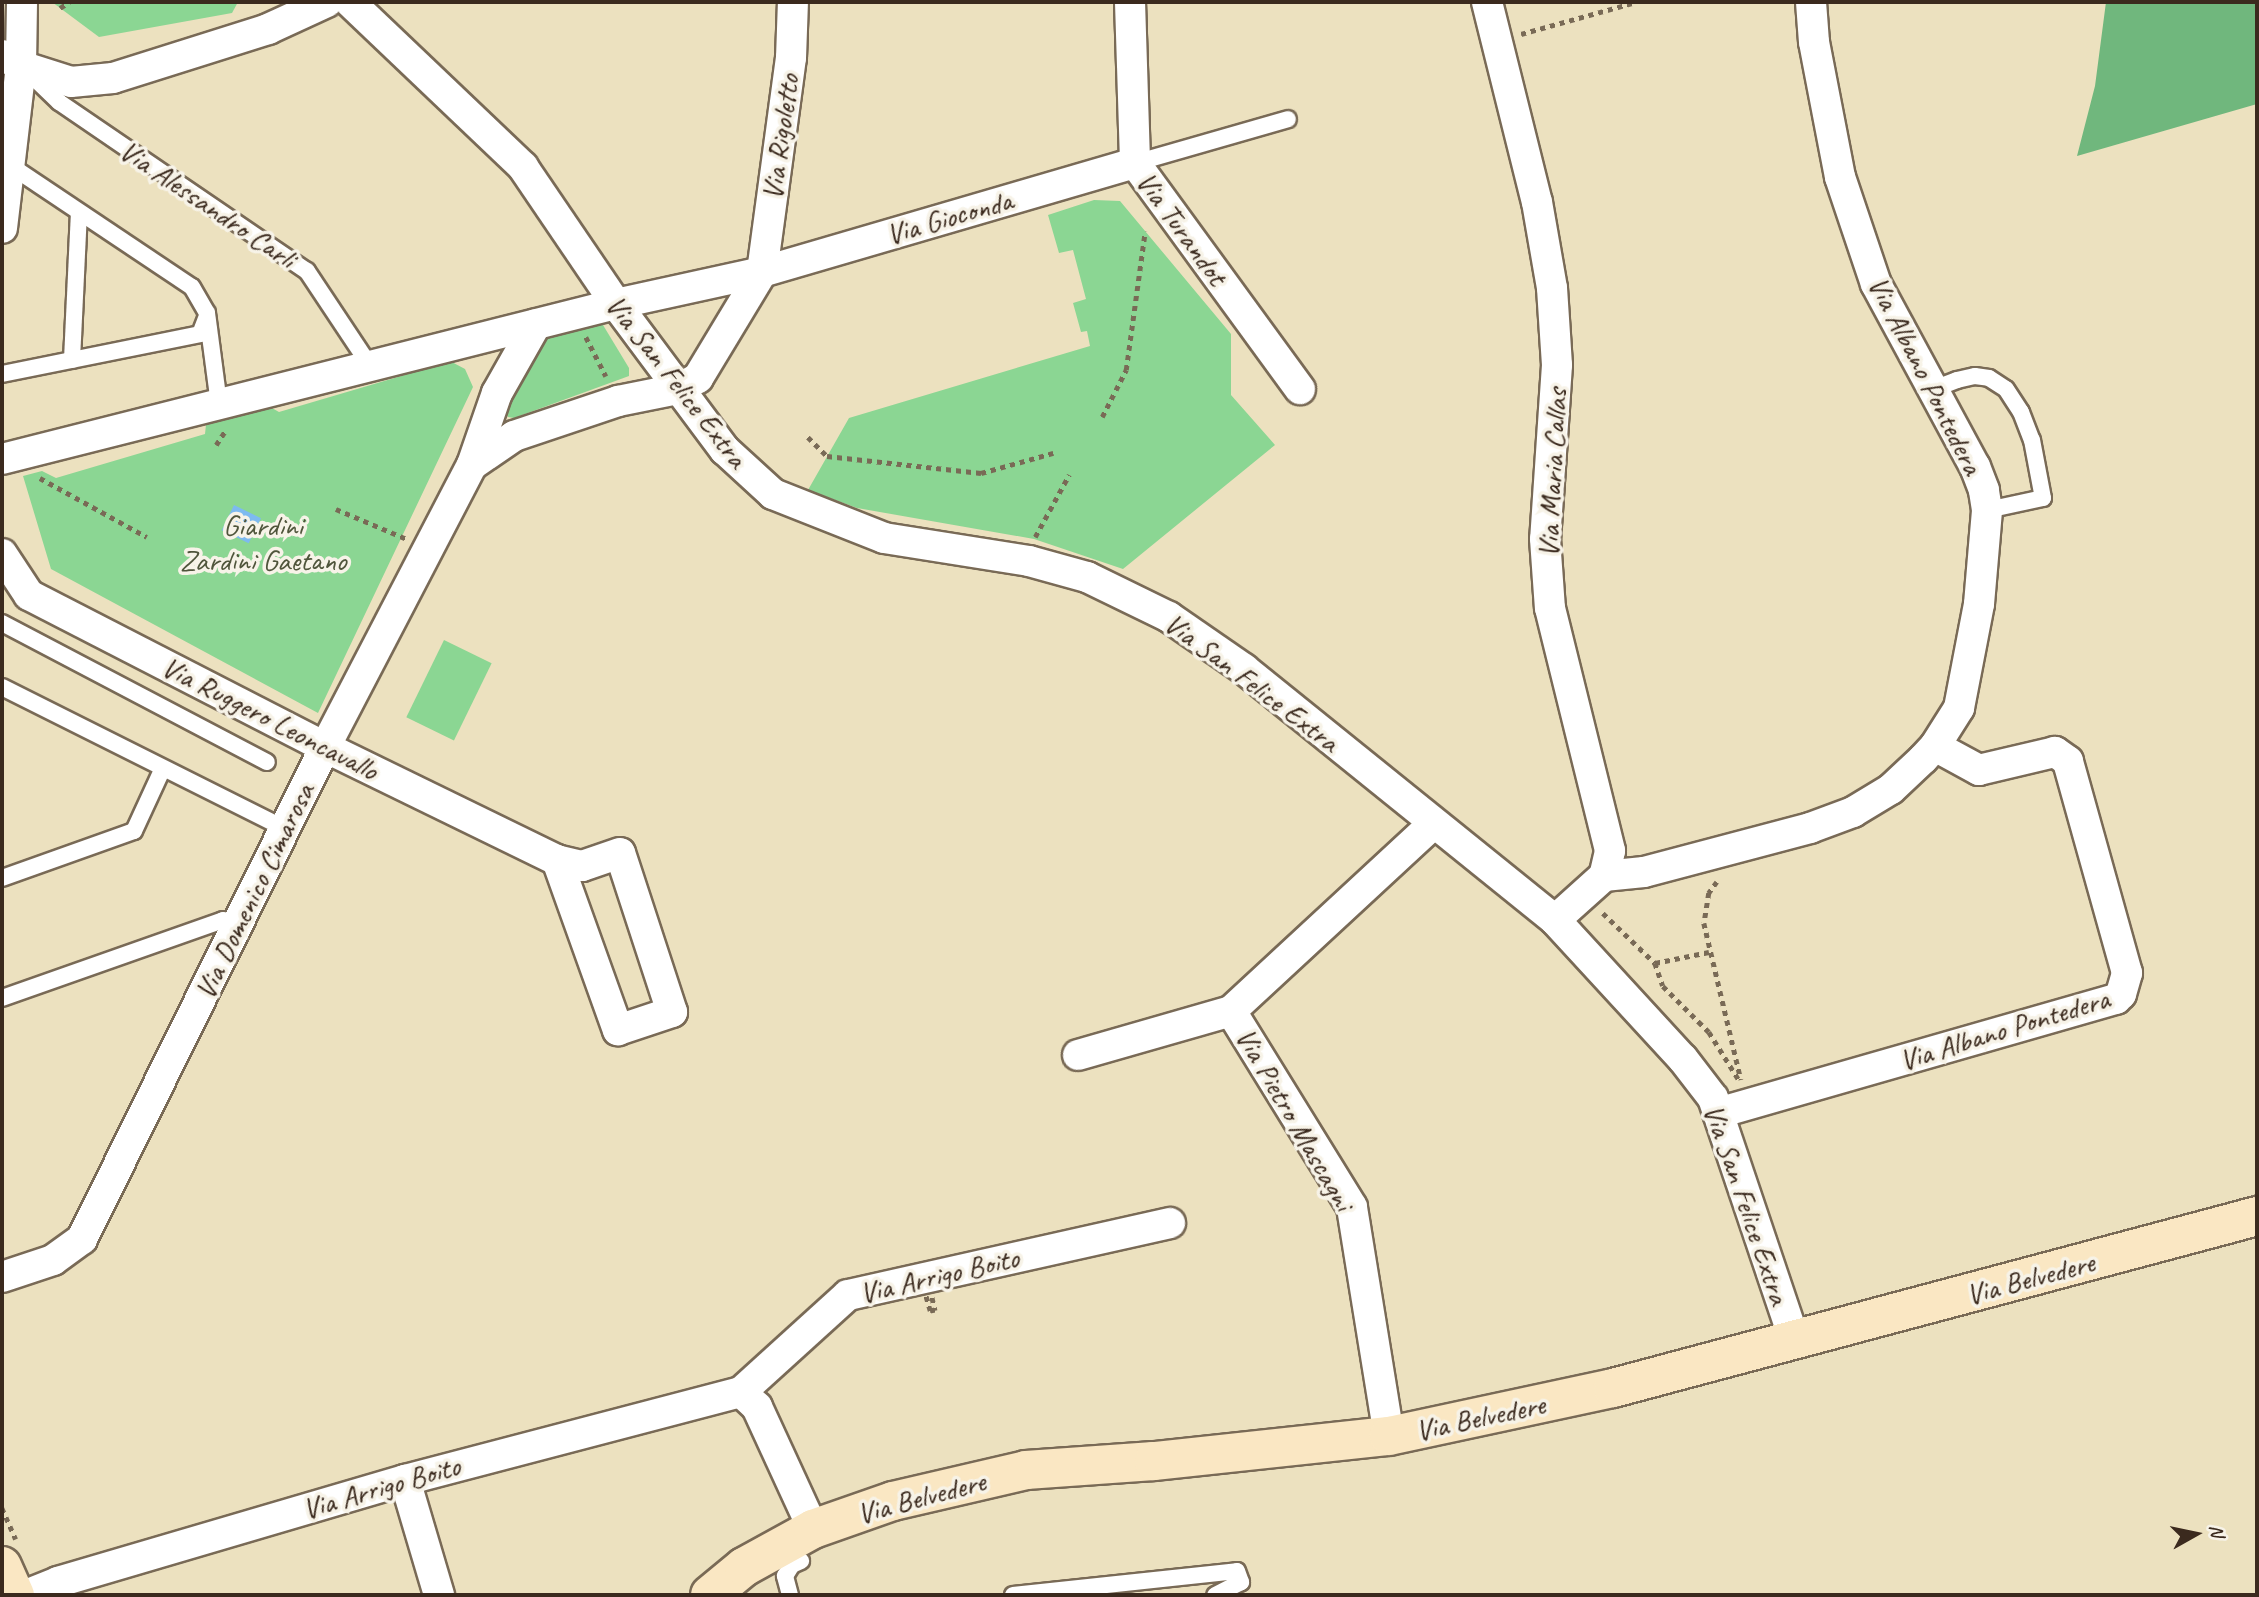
<!DOCTYPE html>
<html>
<head>
<meta charset="utf-8">
<style>
  body { margin:0 }
  #map { position:relative; width:2259px; height:1597px; overflow:hidden; background:#ece1bf; font-family:Caveat,sans-serif }
  div>[style] { position:absolute }
  .green>* { inset:0; background:#8bd693; transform-origin:0 0 }
  .forest>* { inset:0; background:#70b77d }
  .water>* { inset:0; background:#7dbaf0; transform-origin:0 0 }
  .path>* { height:4.5px; margin-top:-2.25px; transform-origin:0; background:repeating-linear-gradient(90deg,#796a56 0 5px,transparent 0 10px) }
  .roads { filter:drop-shadow(2px 0 #796a56) drop-shadow(-2px 0 #796a56) drop-shadow(0 2px #796a56) drop-shadow(0 -2px #796a56) }
  .lane>* { height:16px; margin:-8px; padding:0 8px; transform-origin:8px; border-radius:8px; background:#fff }
  .street>* { height:30px; margin:-15px; padding:0 15px; transform-origin:15px; border-radius:15px; background:#fff }
  .secondary>* { height:38px; margin:-19px; padding:0 19px; transform-origin:19px; border-radius:19px; background:#fae7c3 }
  span { translate:-50% -50%; white-space:nowrap; text-align:center; line-height:1.15; -webkit-text-stroke:7px #f7f3e8; paint-order:stroke }
  .street-label { font-size:30px; color:#3b2a1e }
  .park-label { font-size:30px; color:#4f553b }
  .frame { position:absolute; inset:0; border:4px solid #3b2a1e; pointer-events:none }
  .north { position:absolute; left:2161px; top:1499px; width:70px; height:70px; -webkit-text-stroke:5px #f7f3e8; paint-order:stroke; rotate:81deg; font-size:19px; font-weight:700; line-height:28px; text-align:center; color:#3b2a1e }
  .north::after { content:''; display:block; margin:auto; width:24px; height:32px; background:#3b2a1e; clip-path:polygon(50% 0,100% 100%,50% 72%,0 100%) }
</style>
</head>
<body>
<div id="map">
  <div class="green">
    <div style="clip-path:polygon(52px 2px,238px 2px,232px 13px,99px 37px)"></div>
    <div style="clip-path:polygon(1094px 200px,1120px 201px,1231px 334px,1231px 395px,1275px 445px,1123px 569px,1034px 539px,857px 508px,808px 490px,849px 418px,1090px 346px,1087px 331px,1081px 332px,1073px 303px,1086px 299px,1073px 250px,1059px 253px,1048px 215px)"></div>
    <div style="clip-path:polygon(597px 322px,603px 325px,629px 368px,629px 376px,514px 418px,508px 417px,503px 410px,540px 344px,554px 334px)"></div>
    <div style="clip-path:polygon(448px 360px,465px 369px,473px 387px,318px 713px,51px 569px,23px 476px,42px 471px,56px 478px,205px 434px,207px 415px,256px 399px,279px 412px,425px 369px,429px 361px)"></div>
    <div style="left:444px;top:640px;width:53px;height:86px;rotate:26deg"></div>
  </div>
  <div class="forest">
    <div style="clip-path:polygon(2106px 2px,2257px 2px,2257px 104px,2077px 156px,2095px 86px)"></div>
  </div>
  <div class="water">
    <div style="left:234px;top:505px;width:30px;height:28px;rotate:26deg"></div>
  </div>
  <div class="path">
    <div style="left:60px;top:8px;width:11px;rotate:-34deg"></div>
    <div style="left:1521px;top:34px;width:119px;rotate:-15.5deg"></div>
    <div style="left:586px;top:337px;width:44px;rotate:62.9deg"></div>
    <div style="left:1102px;top:417px;width:53px;rotate:-62.9deg"></div>
    <div style="left:1126px;top:370px;width:140px;rotate:-82.2deg"></div>
    <div style="left:808px;top:437px;width:27px;rotate:45deg"></div>
    <div style="left:827px;top:456px;width:155px;rotate:6.3deg"></div>
    <div style="left:981px;top:473px;width:75px;rotate:-15.5deg"></div>
    <div style="left:216px;top:445px;width:17px;rotate:-57deg"></div>
    <div style="left:40px;top:478px;width:122px;rotate:28.9deg"></div>
    <div style="left:336px;top:509px;width:77px;rotate:22.9deg"></div>
    <div style="left:1035px;top:537px;width:71px;rotate:-61.3deg"></div>
    <div style="left:1717px;top:882px;width:14px;rotate:126deg"></div>
    <div style="left:1709px;top:893px;width:30px;rotate:99deg"></div>
    <div style="left:1704px;top:923px;width:161px;rotate:76.7deg"></div>
    <div style="left:1603px;top:913px;width:72px;rotate:43.9deg"></div>
    <div style="left:1655px;top:963px;width:55px;rotate:-11.5deg"></div>
    <div style="left:1655px;top:963px;width:24px;rotate:71deg"></div>
    <div style="left:1663px;top:986px;width:65px;rotate:45deg"></div>
    <div style="left:1709px;top:1032px;width:57px;rotate:58deg"></div>
    <div style="left:930px;top:1288px;width:23px;rotate:77deg"></div>
    <div style="left:935px;top:1310px;width:5px;rotate:169deg"></div>
    <div style="left:930px;top:1311px;width:22px;rotate:-106deg"></div>
    <div style="left:924px;top:1290px;width:6px;rotate:-18deg"></div>
    <div style="left:2px;top:1508px;width:34px;rotate:66deg"></div>
  </div>
  <div class="roads">
    <div class="lane">
      <div style="left:31px;top:75px;width:39px;rotate:44deg"></div>
      <div style="left:59px;top:102px;width:300px;rotate:34.3deg"></div>
      <div style="left:307px;top:271px;width:114px;rotate:56.4deg"></div>
      <div style="left:1135px;top:163px;width:159px;rotate:-16deg"></div>
      <div style="left:8px;top:164px;width:221px;rotate:33.8deg"></div>
      <div style="left:192px;top:287px;width:30px;rotate:60deg"></div>
      <div style="left:207px;top:313px;width:92px;rotate:82.5deg"></div>
      <div style="left:72px;top:360px;width:146px;rotate:-87.3deg"></div>
      <div style="left:2px;top:374px;width:202px;rotate:-11.4deg"></div>
      <div style="left:200px;top:334px;width:19px;rotate:-69deg"></div>
      <div style="left:1931px;top:390px;width:28px;rotate:-21deg"></div>
      <div style="left:1957px;top:380px;width:18px;rotate:-13deg"></div>
      <div style="left:1975px;top:376px;width:14px;rotate:8deg"></div>
      <div style="left:1989px;top:378px;width:20px;rotate:33deg"></div>
      <div style="left:2006px;top:389px;width:27px;rotate:57deg"></div>
      <div style="left:2021px;top:412px;width:30px;rotate:69deg"></div>
      <div style="left:2032px;top:440px;width:59px;rotate:79.3deg"></div>
      <div style="left:2043px;top:498px;width:57px;rotate:167.9deg"></div>
      <div style="left:2px;top:623px;width:299px;rotate:27.7deg"></div>
      <div style="left:2px;top:687px;width:317px;rotate:26.6deg"></div>
      <div style="left:2px;top:878px;width:140px;rotate:-19.6deg"></div>
      <div style="left:134px;top:831px;width:69px;rotate:-65.3deg"></div>
      <div style="left:2px;top:998px;width:234px;rotate:-19.4deg"></div>
      <div style="left:223px;top:920px;width:15px;rotate:32deg"></div>
      <div style="left:790px;top:1595px;width:20px;rotate:-105deg"></div>
      <div style="left:785px;top:1576px;width:13px;rotate:-58deg"></div>
      <div style="left:792px;top:1565px;width:10px;rotate:-24deg"></div>
      <div style="left:1013px;top:1595px;width:225px;rotate:-6.1deg"></div>
      <div style="left:1237px;top:1571px;width:12px;rotate:70deg"></div>
      <div style="left:1241px;top:1582px;width:29px;rotate:153deg"></div>
    </div>
    <div class="street">
      <div style="left:350px;top:2px;width:239px;rotate:43.6deg"></div>
      <div style="left:523px;top:167px;width:166px;rotate:55.8deg"></div>
      <div style="left:616px;top:304px;width:182px;rotate:53.3deg"></div>
      <div style="left:725px;top:450px;width:65px;rotate:42.5deg"></div>
      <div style="left:773px;top:494px;width:119px;rotate:21.6deg"></div>
      <div style="left:884px;top:538px;width:147px;rotate:9deg"></div>
      <div style="left:1029px;top:561px;width:60px;rotate:15.4deg"></div>
      <div style="left:1087px;top:577px;width:91px;rotate:26deg"></div>
      <div style="left:1169px;top:617px;width:91px;rotate:34.7deg"></div>
      <div style="left:1244px;top:669px;width:400px;rotate:38.9deg"></div>
      <div style="left:1555px;top:920px;width:189px;rotate:47.4deg"></div>
      <div style="left:1683px;top:1059px;width:49px;rotate:52.4deg"></div>
      <div style="left:1713px;top:1098px;width:257px;rotate:71.4deg"></div>
      <div style="left:1130px;top:2px;width:161px;rotate:88.2deg"></div>
      <div style="left:1135px;top:163px;width:280px;rotate:53.9deg"></div>
      <div style="left:1487px;top:2px;width:206px;rotate:76deg"></div>
      <div style="left:1537px;top:202px;width:87px;rotate:80.1deg"></div>
      <div style="left:1552px;top:288px;width:77px;rotate:86.3deg"></div>
      <div style="left:1557px;top:365px;width:174px;rotate:93.9deg"></div>
      <div style="left:1545px;top:539px;width:69px;rotate:85.9deg"></div>
      <div style="left:1550px;top:608px;width:250px;rotate:76.1deg"></div>
      <div style="left:1610px;top:851px;width:26px;rotate:103deg"></div>
      <div style="left:1604px;top:876px;width:66px;rotate:138.1deg"></div>
      <div style="left:2px;top:55px;width:22px;rotate:30deg"></div>
      <div style="left:21px;top:66px;width:52px;rotate:17.7deg"></div>
      <div style="left:71px;top:82px;width:42px;rotate:-5.4deg"></div>
      <div style="left:113px;top:78px;width:163px;rotate:-17.5deg"></div>
      <div style="left:268px;top:29px;width:65px;rotate:-24.6deg"></div>
      <div style="left:2px;top:228px;width:163px;rotate:-83.3deg"></div>
      <div style="left:21px;top:66px;width:64px;rotate:-89.1deg"></div>
      <div style="left:2px;top:459px;width:633px;rotate:-14.17deg"></div>
      <div style="left:616px;top:304px;width:149px;rotate:-12.4deg"></div>
      <div style="left:762px;top:272px;width:389px;rotate:-16.3deg"></div>
      <div style="left:472px;top:465px;width:51px;rotate:-34.6deg"></div>
      <div style="left:514px;top:436px;width:110px;rotate:-18.6deg"></div>
      <div style="left:618px;top:401px;width:61px;rotate:-11.3deg"></div>
      <div style="left:678px;top:389px;width:23px;rotate:-29deg"></div>
      <div style="left:698px;top:378px;width:124px;rotate:-58.9deg"></div>
      <div style="left:762px;top:272px;width:216px;rotate:-82.3deg"></div>
      <div style="left:791px;top:58px;width:56px;rotate:-88deg"></div>
      <div style="left:2px;top:554px;width:49px;rotate:56.6deg"></div>
      <div style="left:29px;top:595px;width:333px;rotate:27.2deg"></div>
      <div style="left:325px;top:747px;width:258px;rotate:26deg"></div>
      <div style="left:557px;top:860px;width:181px;rotate:70.3deg"></div>
      <div style="left:618px;top:1030px;width:57px;rotate:-18.4deg"></div>
      <div style="left:672px;top:1012px;width:167px;rotate:-108.1deg"></div>
      <div style="left:620px;top:853px;width:40px;rotate:161.1deg"></div>
      <div style="left:582px;top:866px;width:26px;rotate:-167deg"></div>
      <div style="left:1604px;top:876px;width:40px;rotate:-5.7deg"></div>
      <div style="left:1644px;top:872px;width:172px;rotate:-14.8deg"></div>
      <div style="left:1810px;top:828px;width:46px;rotate:-20.4deg"></div>
      <div style="left:1853px;top:812px;width:44px;rotate:-31.2deg"></div>
      <div style="left:1891px;top:789px;width:44px;rotate:-43.2deg"></div>
      <div style="left:1923px;top:759px;width:18px;rotate:-47deg"></div>
      <div style="left:1935px;top:746px;width:45px;rotate:-57.7deg"></div>
      <div style="left:1959px;top:708px;width:106px;rotate:-79.1deg"></div>
      <div style="left:1979px;top:604px;width:94px;rotate:-85.1deg"></div>
      <div style="left:1987px;top:510px;width:20px;rotate:-99deg"></div>
      <div style="left:1984px;top:490px;width:25px;rotate:-111deg"></div>
      <div style="left:1975px;top:467px;width:208px;rotate:-118.4deg"></div>
      <div style="left:1876px;top:284px;width:113px;rotate:-108.6deg"></div>
      <div style="left:1840px;top:177px;width:137px;rotate:-100.9deg"></div>
      <div style="left:1814px;top:42px;width:40px;rotate:-94.3deg"></div>
      <div style="left:1078px;top:1055px;width:159px;rotate:-16deg"></div>
      <div style="left:1718px;top:1113px;width:414px;rotate:-16deg"></div>
      <div style="left:2116px;top:999px;width:7px;rotate:-45deg"></div>
      <div style="left:2121px;top:994px;width:22px;rotate:-74deg"></div>
      <div style="left:2127px;top:973px;width:220px;rotate:-105.6deg"></div>
      <div style="left:2068px;top:761px;width:16px;rotate:-145deg"></div>
      <div style="left:2055px;top:752px;width:78px;rotate:166.7deg"></div>
      <div style="left:1979px;top:770px;width:50px;rotate:-151.4deg"></div>
      <div style="left:2px;top:1277px;width:54px;rotate:-18.4deg"></div>
      <div style="left:53px;top:1260px;width:36px;rotate:-36deg"></div>
      <div style="left:82px;top:1239px;width:549px;rotate:-63.72deg"></div>
      <div style="left:325px;top:747px;width:318px;rotate:-62.5deg"></div>
      <div style="left:472px;top:465px;width:76px;rotate:-70.9deg"></div>
      <div style="left:497px;top:393px;width:79px;rotate:-60.5deg"></div>
      <div style="left:741px;top:1392px;width:144px;rotate:-42.2deg"></div>
      <div style="left:848px;top:1295px;width:330px;rotate:-12.6deg"></div>
      <div style="left:1389px;top:1436px;width:232px;rotate:-99.2deg"></div>
      <div style="left:1352px;top:1207px;width:230px;rotate:-121.7deg"></div>
      <div style="left:1231px;top:1011px;width:275px;rotate:-42.8deg"></div>
      <div style="left:405px;top:1480px;width:120px;rotate:73.5deg"></div>
      <div style="left:26px;top:1595px;width:35px;rotate:-22deg"></div>
      <div style="left:58px;top:1582px;width:362px;rotate:-16.4deg"></div>
      <div style="left:405px;top:1480px;width:347px;rotate:-14.7deg"></div>
      <div style="left:741px;top:1392px;width:22px;rotate:43deg"></div>
      <div style="left:757px;top:1407px;width:134px;rotate:65.3deg"></div>
    </div>
    <div class="secondary">
      <div style="left:2px;top:1566px;width:32px;rotate:66deg"></div>
      <div style="left:710px;top:1595px;width:44px;rotate:-39.5deg"></div>
      <div style="left:744px;top:1567px;width:79px;rotate:-28.8deg"></div>
      <div style="left:813px;top:1529px;width:85px;rotate:-19.3deg"></div>
      <div style="left:893px;top:1501px;width:137px;rotate:-13.1deg"></div>
      <div style="left:1026px;top:1470px;width:128px;rotate:-4deg"></div>
      <div style="left:1154px;top:1461px;width:236px;rotate:-6.1deg"></div>
      <div style="left:1389px;top:1436px;width:229px;rotate:-12.1deg"></div>
      <div style="left:1613px;top:1388px;width:667px;rotate:-14.95deg"></div>
    </div>
  </div>
  <div class="street-label">
    <span style="left:780px;top:137px;rotate:-82deg">Via Rigoletto</span>
    <span style="left:208px;top:204px;rotate:34deg">Via Alessandro Carli</span>
    <span style="left:949px;top:217px;rotate:-16deg">Via Gioconda</span>
    <span style="left:1182px;top:228px;rotate:54deg">Via Turandot</span>
    <span style="left:1926px;top:375px;rotate:63deg">Via Albano Pontedera</span>
    <span style="left:677px;top:381px;rotate:52deg">Via San Felice Extra</span>
    <span style="left:1552px;top:473px;rotate:-87deg">Via Maria Callas</span>
    <span style="left:1252px;top:682px;rotate:37deg">Via San Felice Extra</span>
    <span style="left:270px;top:718px;rotate:27deg">Via Ruggero Leoncavallo</span>
    <span style="left:254px;top:891px;rotate:-64deg">Via Domenico Cimarosa</span>
    <span style="left:2004px;top:1029px;rotate:-17deg">Via Albano Pontedera</span>
    <span style="left:1295px;top:1119px;rotate:60deg">Via Pietro Mascagni</span>
    <span style="left:1747px;top:1204px;rotate:71deg">Via San Felice Extra</span>
    <span style="left:939px;top:1275px;rotate:-13deg">Via Arrigo Boito</span>
    <span style="left:2030px;top:1278px;rotate:-15deg">Via Belvedere</span>
    <span style="left:1480px;top:1417px;rotate:-12deg">Via Belvedere</span>
    <span style="left:381px;top:1487px;rotate:-16deg">Via Arrigo Boito</span>
    <span style="left:921px;top:1497px;rotate:-15deg">Via Belvedere</span>
  </div>
  <div class="park-label">
    <span style="left:263px;top:542px">Giardini<br>Zardini Gaetano</span>
  </div>
  <div class="frame"></div>
  <div class="north">N</div>
</div>
</body>
</html>
